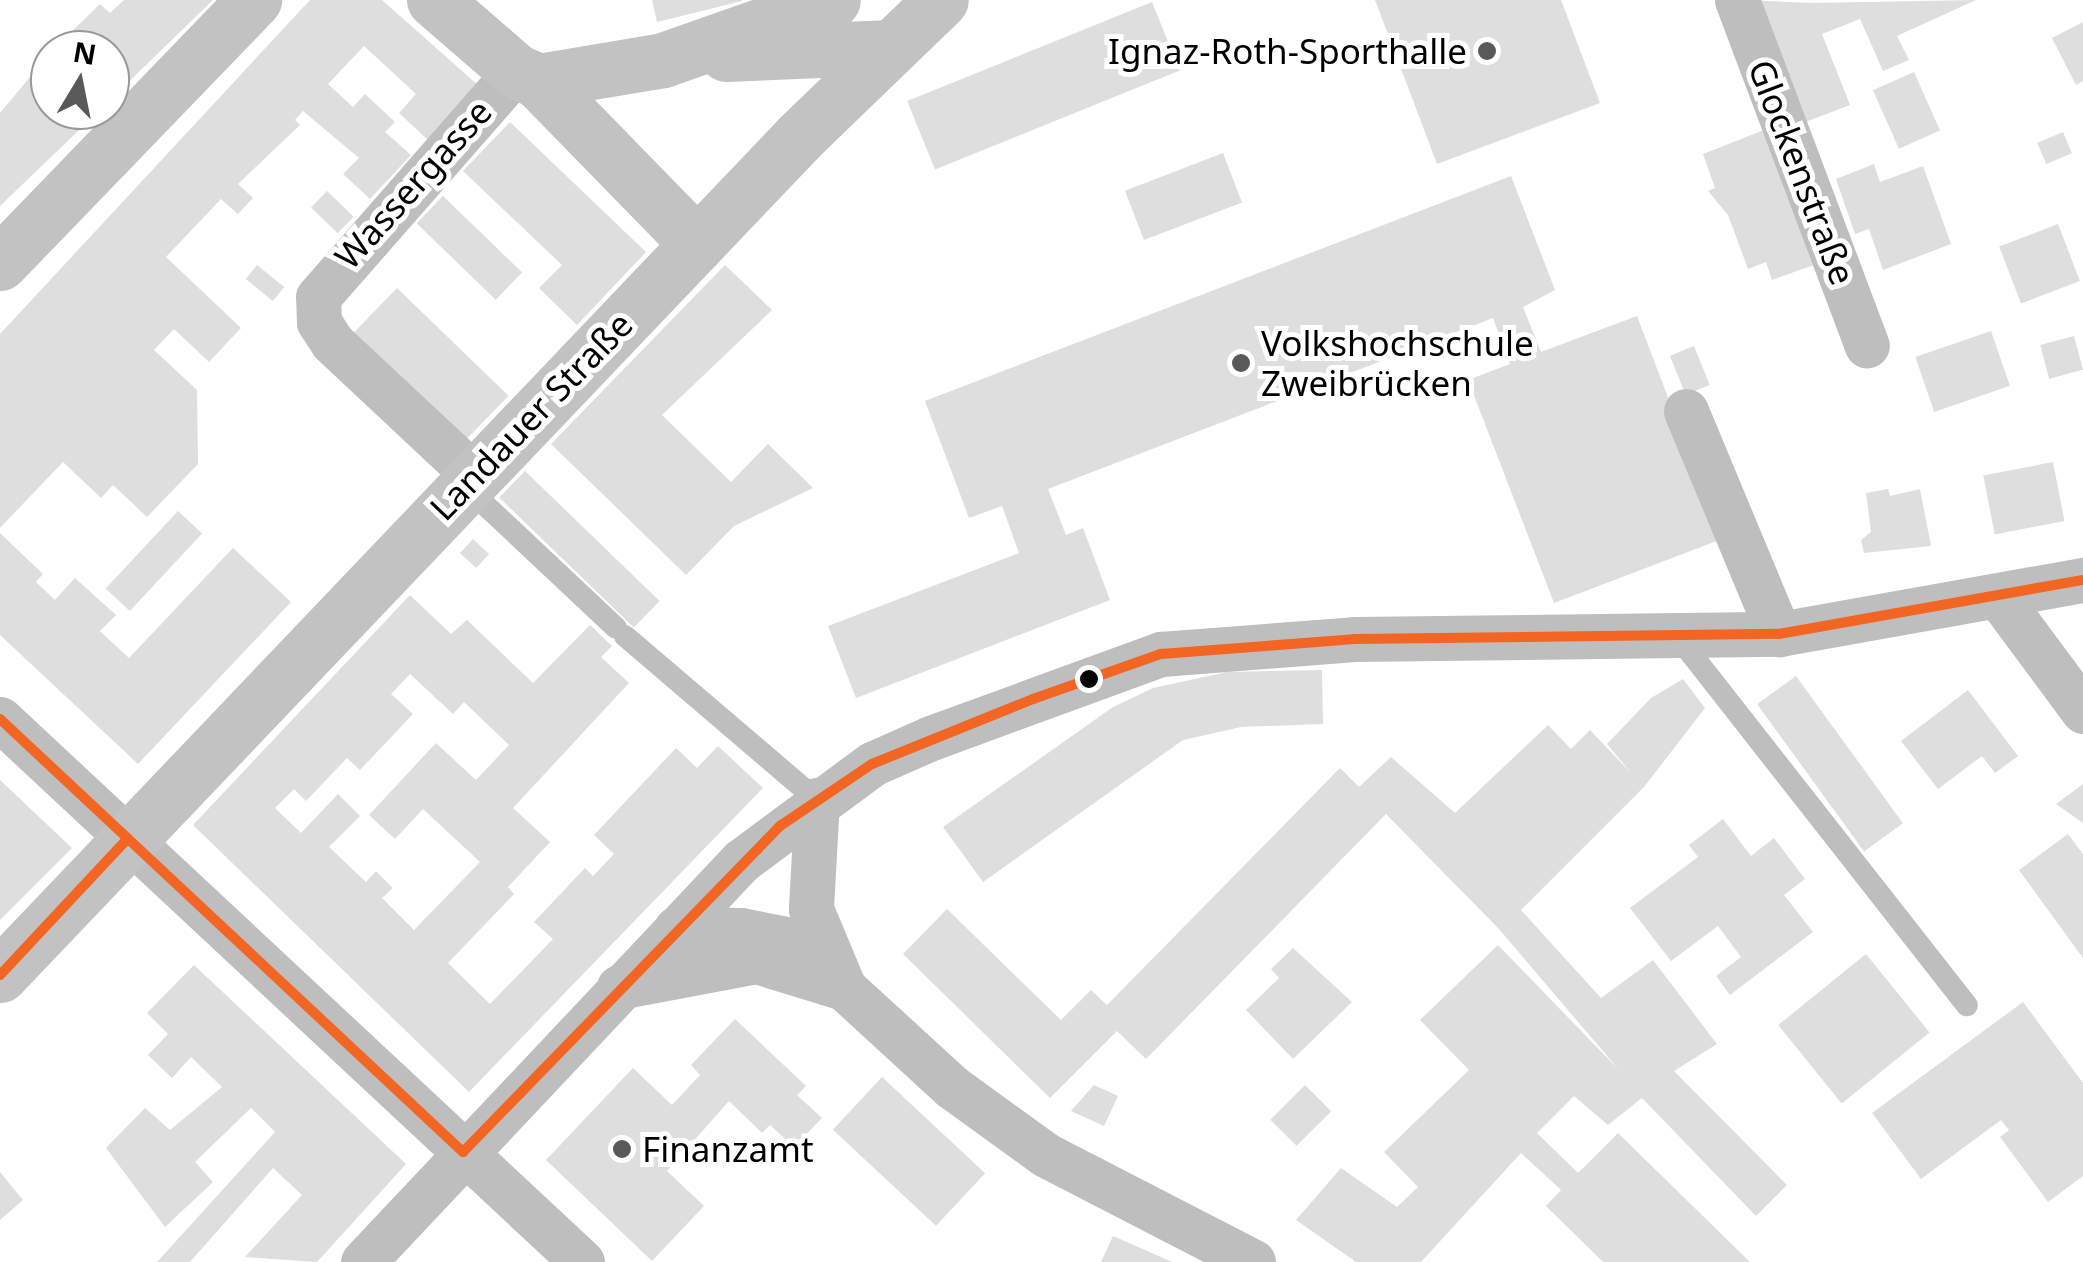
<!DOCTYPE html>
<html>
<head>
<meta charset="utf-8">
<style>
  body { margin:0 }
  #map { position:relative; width:2083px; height:1262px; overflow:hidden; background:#fff; font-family:"Noto Sans",sans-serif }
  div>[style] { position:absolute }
  .building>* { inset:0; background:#dedede; transform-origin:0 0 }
  .lane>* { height:22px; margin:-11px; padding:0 11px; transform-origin:11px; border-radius:11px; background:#bebebe }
  .street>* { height:45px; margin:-22.5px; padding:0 22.5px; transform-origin:22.5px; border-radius:22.5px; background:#bebebe }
  .secondary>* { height:55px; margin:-27.5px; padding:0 27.5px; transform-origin:27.5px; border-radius:27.5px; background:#c2c2c2 }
  .bus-1>* { height:10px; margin:-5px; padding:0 5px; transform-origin:5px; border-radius:5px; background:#f26522 }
  .dots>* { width:28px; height:28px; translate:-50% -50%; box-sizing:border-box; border:5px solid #fff; border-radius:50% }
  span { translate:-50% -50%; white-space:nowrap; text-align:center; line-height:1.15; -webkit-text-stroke:10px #fff; paint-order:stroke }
  .poi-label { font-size:35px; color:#000 }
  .right { translate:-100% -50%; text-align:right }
  .left { translate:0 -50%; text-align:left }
  .street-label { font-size:35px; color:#000 }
  .north { position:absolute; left:30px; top:30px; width:100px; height:100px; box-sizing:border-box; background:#fff; border:2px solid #999; border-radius:50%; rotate:10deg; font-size:28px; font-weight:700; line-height:40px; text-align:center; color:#000 }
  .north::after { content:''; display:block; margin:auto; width:35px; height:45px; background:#595959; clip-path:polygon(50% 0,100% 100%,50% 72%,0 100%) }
</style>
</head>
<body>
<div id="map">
  <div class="building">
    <div style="clip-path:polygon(124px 0,213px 0,110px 100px,110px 50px,53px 50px,100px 4px,110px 13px)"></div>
    <div style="clip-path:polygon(310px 0,382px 0,479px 86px,429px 141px,399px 113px,416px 94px,364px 46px,328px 84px,353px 107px,365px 94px,395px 122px,385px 132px,411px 155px,370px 199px,343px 174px,359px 158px,303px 111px,295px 120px,300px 125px,238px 184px,253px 198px,238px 214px,221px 199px,166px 257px,241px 328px,209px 362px,174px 329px,154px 350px,197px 390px,198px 464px,147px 517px,113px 485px,101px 498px,63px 462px,0 528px,0 334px)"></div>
    <div style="clip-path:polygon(652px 0,742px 0,742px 1px,657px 22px)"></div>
    <div style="clip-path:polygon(1375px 0,1561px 0,1600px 103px,1437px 164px)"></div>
    <div style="clip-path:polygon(1747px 0,1811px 3px,1976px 0,1897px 36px,1909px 60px,1883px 71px,1860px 19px,1822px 34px,1850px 105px,1795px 126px)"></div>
    <div style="left:1152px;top:2px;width:74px;height:264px;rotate:68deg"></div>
    <div style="clip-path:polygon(2083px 22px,2083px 81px,2076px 85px,2052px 38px)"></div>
    <div style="clip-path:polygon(50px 53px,50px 110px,100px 110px,0 206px,0 113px)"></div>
    <div style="left:1914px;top:72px;width:64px;height:45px;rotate:66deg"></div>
    <div style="clip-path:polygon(510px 122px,646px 252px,577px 325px,539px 288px,562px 265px,463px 171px)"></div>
    <div style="clip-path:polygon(1764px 130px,1814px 265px,1772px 280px,1766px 262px,1748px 269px,1728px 215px,1708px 191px,1715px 188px,1703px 154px)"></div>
    <div style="left:2063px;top:132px;width:23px;height:28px;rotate:67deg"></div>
    <div style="left:1223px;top:153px;width:53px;height:105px;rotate:69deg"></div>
    <div style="clip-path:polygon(1874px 164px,1880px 182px,1923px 166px,1951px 244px,1883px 270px,1869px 229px,1855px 234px,1836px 179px)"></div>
    <div style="clip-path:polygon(1511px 176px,1555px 290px,1523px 307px,1541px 352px,1637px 316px,1722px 539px,1554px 603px,1468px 380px,1510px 364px,1493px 318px,1048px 489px,1066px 535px,1083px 528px,1110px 600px,856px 698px,828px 626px,1019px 553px,1002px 506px,969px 518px,925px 401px)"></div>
    <div style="left:327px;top:191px;width:37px;height:23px;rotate:44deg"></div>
    <div style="left:443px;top:196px;width:110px;height:38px;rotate:44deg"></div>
    <div style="left:2058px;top:224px;width:61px;height:63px;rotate:69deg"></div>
    <div style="left:257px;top:265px;width:35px;height:18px;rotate:39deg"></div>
    <div style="clip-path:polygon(725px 265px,772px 310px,662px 415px,731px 482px,768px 444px,813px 488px,734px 526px,686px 575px,551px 444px)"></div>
    <div style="left:397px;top:288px;width:155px;height:62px;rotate:44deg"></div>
    <div style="left:1991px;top:331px;width:58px;height:80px;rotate:71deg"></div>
    <div style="left:2074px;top:336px;width:35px;height:35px;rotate:75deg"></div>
    <div style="left:1694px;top:346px;width:42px;height:26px;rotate:68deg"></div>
    <div style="left:2053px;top:462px;width:60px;height:71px;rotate:79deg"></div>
    <div style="left:525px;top:471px;width:187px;height:37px;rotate:44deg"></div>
    <div style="clip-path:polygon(1888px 489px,1890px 496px,1920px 489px,1931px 546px,1864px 553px,1861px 540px,1871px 532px,1866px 493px)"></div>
    <div style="left:178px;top:511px;width:33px;height:106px;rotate:43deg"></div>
    <div style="clip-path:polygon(0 533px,43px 574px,36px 582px,55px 600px,75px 578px,116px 615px,100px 631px,129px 658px,233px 548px,291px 602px,138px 764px,0 635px)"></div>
    <div style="left:473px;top:539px;width:22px;height:19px;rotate:43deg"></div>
    <div style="clip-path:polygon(evenodd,410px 595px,451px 634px,467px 620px,533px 683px,590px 625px,612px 646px,601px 657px,629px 683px,513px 808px,550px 842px,508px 887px,514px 894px,448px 963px,490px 1004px,553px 939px,534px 922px,585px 868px,593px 876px,614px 854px,594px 835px,676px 748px,697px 768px,718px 746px,763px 788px,469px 1092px,193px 825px,410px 595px,410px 674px,453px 714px,464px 702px,509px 745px,476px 780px,436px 743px,369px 815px,395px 839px,423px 809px,480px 862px,414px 930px,382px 898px,393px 888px,376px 871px,366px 882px,329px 847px,360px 816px,338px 794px,301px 833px,275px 808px,294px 789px,306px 801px,347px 758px,360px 770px,413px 714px,391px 694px,410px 674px)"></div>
    <div style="clip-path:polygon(1322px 670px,1323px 724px,1241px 727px,1183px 740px,983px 882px,943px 827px,1113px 707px,1153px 688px,1227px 672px)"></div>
    <div style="left:1796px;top:676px;width:182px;height:48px;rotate:54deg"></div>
    <div style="clip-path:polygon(1683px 679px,1705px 708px,1644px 787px,1521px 910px,1601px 998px,1653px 960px,1717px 1044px,1674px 1071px,1787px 1185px,1756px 1216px,1642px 1098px,1608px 1125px,1574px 1096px,1537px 1133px,1578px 1173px,1618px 1133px,1750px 1262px,1603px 1262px,1546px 1206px,1561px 1190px,1521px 1153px,1421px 1262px,1356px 1262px,1296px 1220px,1341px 1168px,1397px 1207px,1418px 1187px,1384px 1152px,1469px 1070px,1420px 1020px,1498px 945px,1619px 1070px,1499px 929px,1386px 814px,1146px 1059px,1117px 1031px,1050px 1098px,903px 954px,947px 909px,1061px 1020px,1091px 990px,1107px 1005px,1340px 768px,1359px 787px,1391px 757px,1455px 813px,1548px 725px,1571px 749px,1590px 730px,1632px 774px,1607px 744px,1651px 698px)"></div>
    <div style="clip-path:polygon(1968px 690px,2018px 756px,1995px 773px,1982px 756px,1938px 789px,1901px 741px)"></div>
    <div style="clip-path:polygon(0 780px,72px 848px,0 920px)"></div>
    <div style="clip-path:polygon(2083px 784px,2083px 823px,2056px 804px)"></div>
    <div style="clip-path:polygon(1723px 819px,1751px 856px,1774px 838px,1805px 879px,1784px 895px,1813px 932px,1730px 995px,1716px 976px,1741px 957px,1718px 926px,1671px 961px,1630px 908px,1698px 857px,1689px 845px)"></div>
    <div style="clip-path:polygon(2068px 834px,2083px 854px,2083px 958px,2019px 870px)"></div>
    <div style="clip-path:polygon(1293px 948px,1352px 1002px,1293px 1059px,1246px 1010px,1279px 978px,1271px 969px)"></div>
    <div style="left:1866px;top:954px;width:101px;height:113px;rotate:51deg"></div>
    <div style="clip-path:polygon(194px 965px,406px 1164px,317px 1262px,245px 1257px,302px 1195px,273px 1168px,190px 1262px,157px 1262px,275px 1132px,251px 1108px,195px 1162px,213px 1182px,165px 1227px,106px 1148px,145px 1108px,170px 1130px,222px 1087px,191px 1057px,172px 1078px,148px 1055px,168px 1034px,147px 1013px)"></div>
    <div style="clip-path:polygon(2023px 1002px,2083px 1083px,2083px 1176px,2048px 1202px,2000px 1137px,2009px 1130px,2001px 1120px,1921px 1179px,1872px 1113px)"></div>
    <div style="clip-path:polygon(735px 1019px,806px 1086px,797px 1095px,822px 1118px,794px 1147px,770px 1125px,762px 1133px,729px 1101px,667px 1171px,704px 1206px,652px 1261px,546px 1160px,633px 1068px,672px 1105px,700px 1075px,691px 1065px)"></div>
    <div style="left:882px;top:1077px;width:141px;height:72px;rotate:43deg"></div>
    <div style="clip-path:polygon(1094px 1085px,1118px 1096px,1104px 1126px,1071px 1111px)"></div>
    <div style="left:1305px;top:1085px;width:37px;height:49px;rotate:45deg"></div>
    <div style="clip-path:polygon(0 1172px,23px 1200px,0 1220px)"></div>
    <div style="clip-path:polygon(1113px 1236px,1136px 1246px,1172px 1262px,1101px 1262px)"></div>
  </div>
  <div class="lane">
    <div style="left:465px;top:486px;width:207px;rotate:43.2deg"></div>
    <div style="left:625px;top:636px;width:253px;rotate:40.5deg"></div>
    <div style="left:1678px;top:637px;width:468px;rotate:51.9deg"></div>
  </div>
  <div class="street">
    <div style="left:1737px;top:0;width:369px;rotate:69.4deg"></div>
    <div style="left:1686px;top:411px;width:242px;rotate:67.4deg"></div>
    <div style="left:475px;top:476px;width:196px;rotate:-136.9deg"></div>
    <div style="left:332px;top:342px;width:24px;rotate:-123deg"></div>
    <div style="left:319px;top:322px;width:25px;rotate:-92deg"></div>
    <div style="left:318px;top:297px;width:300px;rotate:-48.8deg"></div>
    <div style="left:1998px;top:596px;width:143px;rotate:53.5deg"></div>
    <div style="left:0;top:719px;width:796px;rotate:43.01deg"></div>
    <div style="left:817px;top:800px;width:109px;rotate:93.2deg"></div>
    <div style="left:811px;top:909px;width:86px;rotate:67.3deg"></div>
    <div style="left:844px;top:988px;width:147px;rotate:42.5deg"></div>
    <div style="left:952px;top:1087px;width:116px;rotate:35.9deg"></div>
    <div style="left:1046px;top:1155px;width:233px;rotate:27.3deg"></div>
    <div style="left:676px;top:929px;width:65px;rotate:0.9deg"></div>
    <div style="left:741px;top:930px;width:66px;rotate:11.3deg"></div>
    <div style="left:619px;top:987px;width:139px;rotate:-10.7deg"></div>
    <div style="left:756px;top:961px;width:92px;rotate:17.1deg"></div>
    <div style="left:363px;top:1262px;width:551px;rotate:-46.69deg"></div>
    <div style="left:741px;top:861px;width:163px;rotate:-36.5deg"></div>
    <div style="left:872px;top:764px;width:64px;rotate:-23.8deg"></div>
    <div style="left:931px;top:738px;width:245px;rotate:-20.1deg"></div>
    <div style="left:1161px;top:654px;width:194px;rotate:-4.4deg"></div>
    <div style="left:1354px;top:639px;width:425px;rotate:-0.7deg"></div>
    <div style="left:1779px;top:634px;width:309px;rotate:-10.1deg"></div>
  </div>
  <div class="secondary">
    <div style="left:434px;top:0;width:108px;rotate:40.9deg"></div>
    <div style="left:516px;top:71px;width:24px;rotate:24deg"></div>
    <div style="left:538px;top:81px;width:127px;rotate:-9.5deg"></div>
    <div style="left:663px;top:60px;width:180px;rotate:-19.4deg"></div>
    <div style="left:726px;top:54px;width:165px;rotate:-2.4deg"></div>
    <div style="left:538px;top:81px;width:228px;rotate:45.7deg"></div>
    <div style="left:0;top:263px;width:366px;rotate:-46deg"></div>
    <div style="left:0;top:975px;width:1158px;rotate:-46.36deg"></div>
    <div style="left:799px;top:137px;width:197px;rotate:-44deg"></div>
  </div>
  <div class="bus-1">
    <div style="left:0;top:719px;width:634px;rotate:43.08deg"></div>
    <div style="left:463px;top:1152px;width:455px;rotate:-45.8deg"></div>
    <div style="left:780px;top:826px;width:111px;rotate:-34deg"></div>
    <div style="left:872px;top:764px;width:174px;rotate:-22deg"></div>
    <div style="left:1033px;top:699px;width:136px;rotate:-19.4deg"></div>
    <div style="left:1161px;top:654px;width:194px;rotate:-4.4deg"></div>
    <div style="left:1354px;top:639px;width:425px;rotate:-0.7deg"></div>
    <div style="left:1779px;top:634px;width:309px;rotate:-10.1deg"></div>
    <div style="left:0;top:975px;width:187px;rotate:-46.9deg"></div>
  </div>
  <div class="dots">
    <div style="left:1487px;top:51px;background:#595959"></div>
    <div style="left:1241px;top:363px;background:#595959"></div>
    <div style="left:1089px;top:679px;background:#000"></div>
    <div style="left:622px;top:1149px;background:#595959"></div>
  </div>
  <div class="poi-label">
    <span class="right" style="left:1467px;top:51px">Ignaz-Roth-Sporthalle</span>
    <span class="left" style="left:1261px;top:363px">Volkshochschule<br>Zweibrücken</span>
    <span class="left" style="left:642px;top:1149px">Finanzamt</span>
  </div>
  <div class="street-label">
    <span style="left:1802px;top:172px;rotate:69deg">Glockenstraße</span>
    <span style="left:413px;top:184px;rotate:-48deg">Wassergasse</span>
    <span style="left:531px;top:416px;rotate:-46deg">Landauer Straße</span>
  </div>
  <div class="north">N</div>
</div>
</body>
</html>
